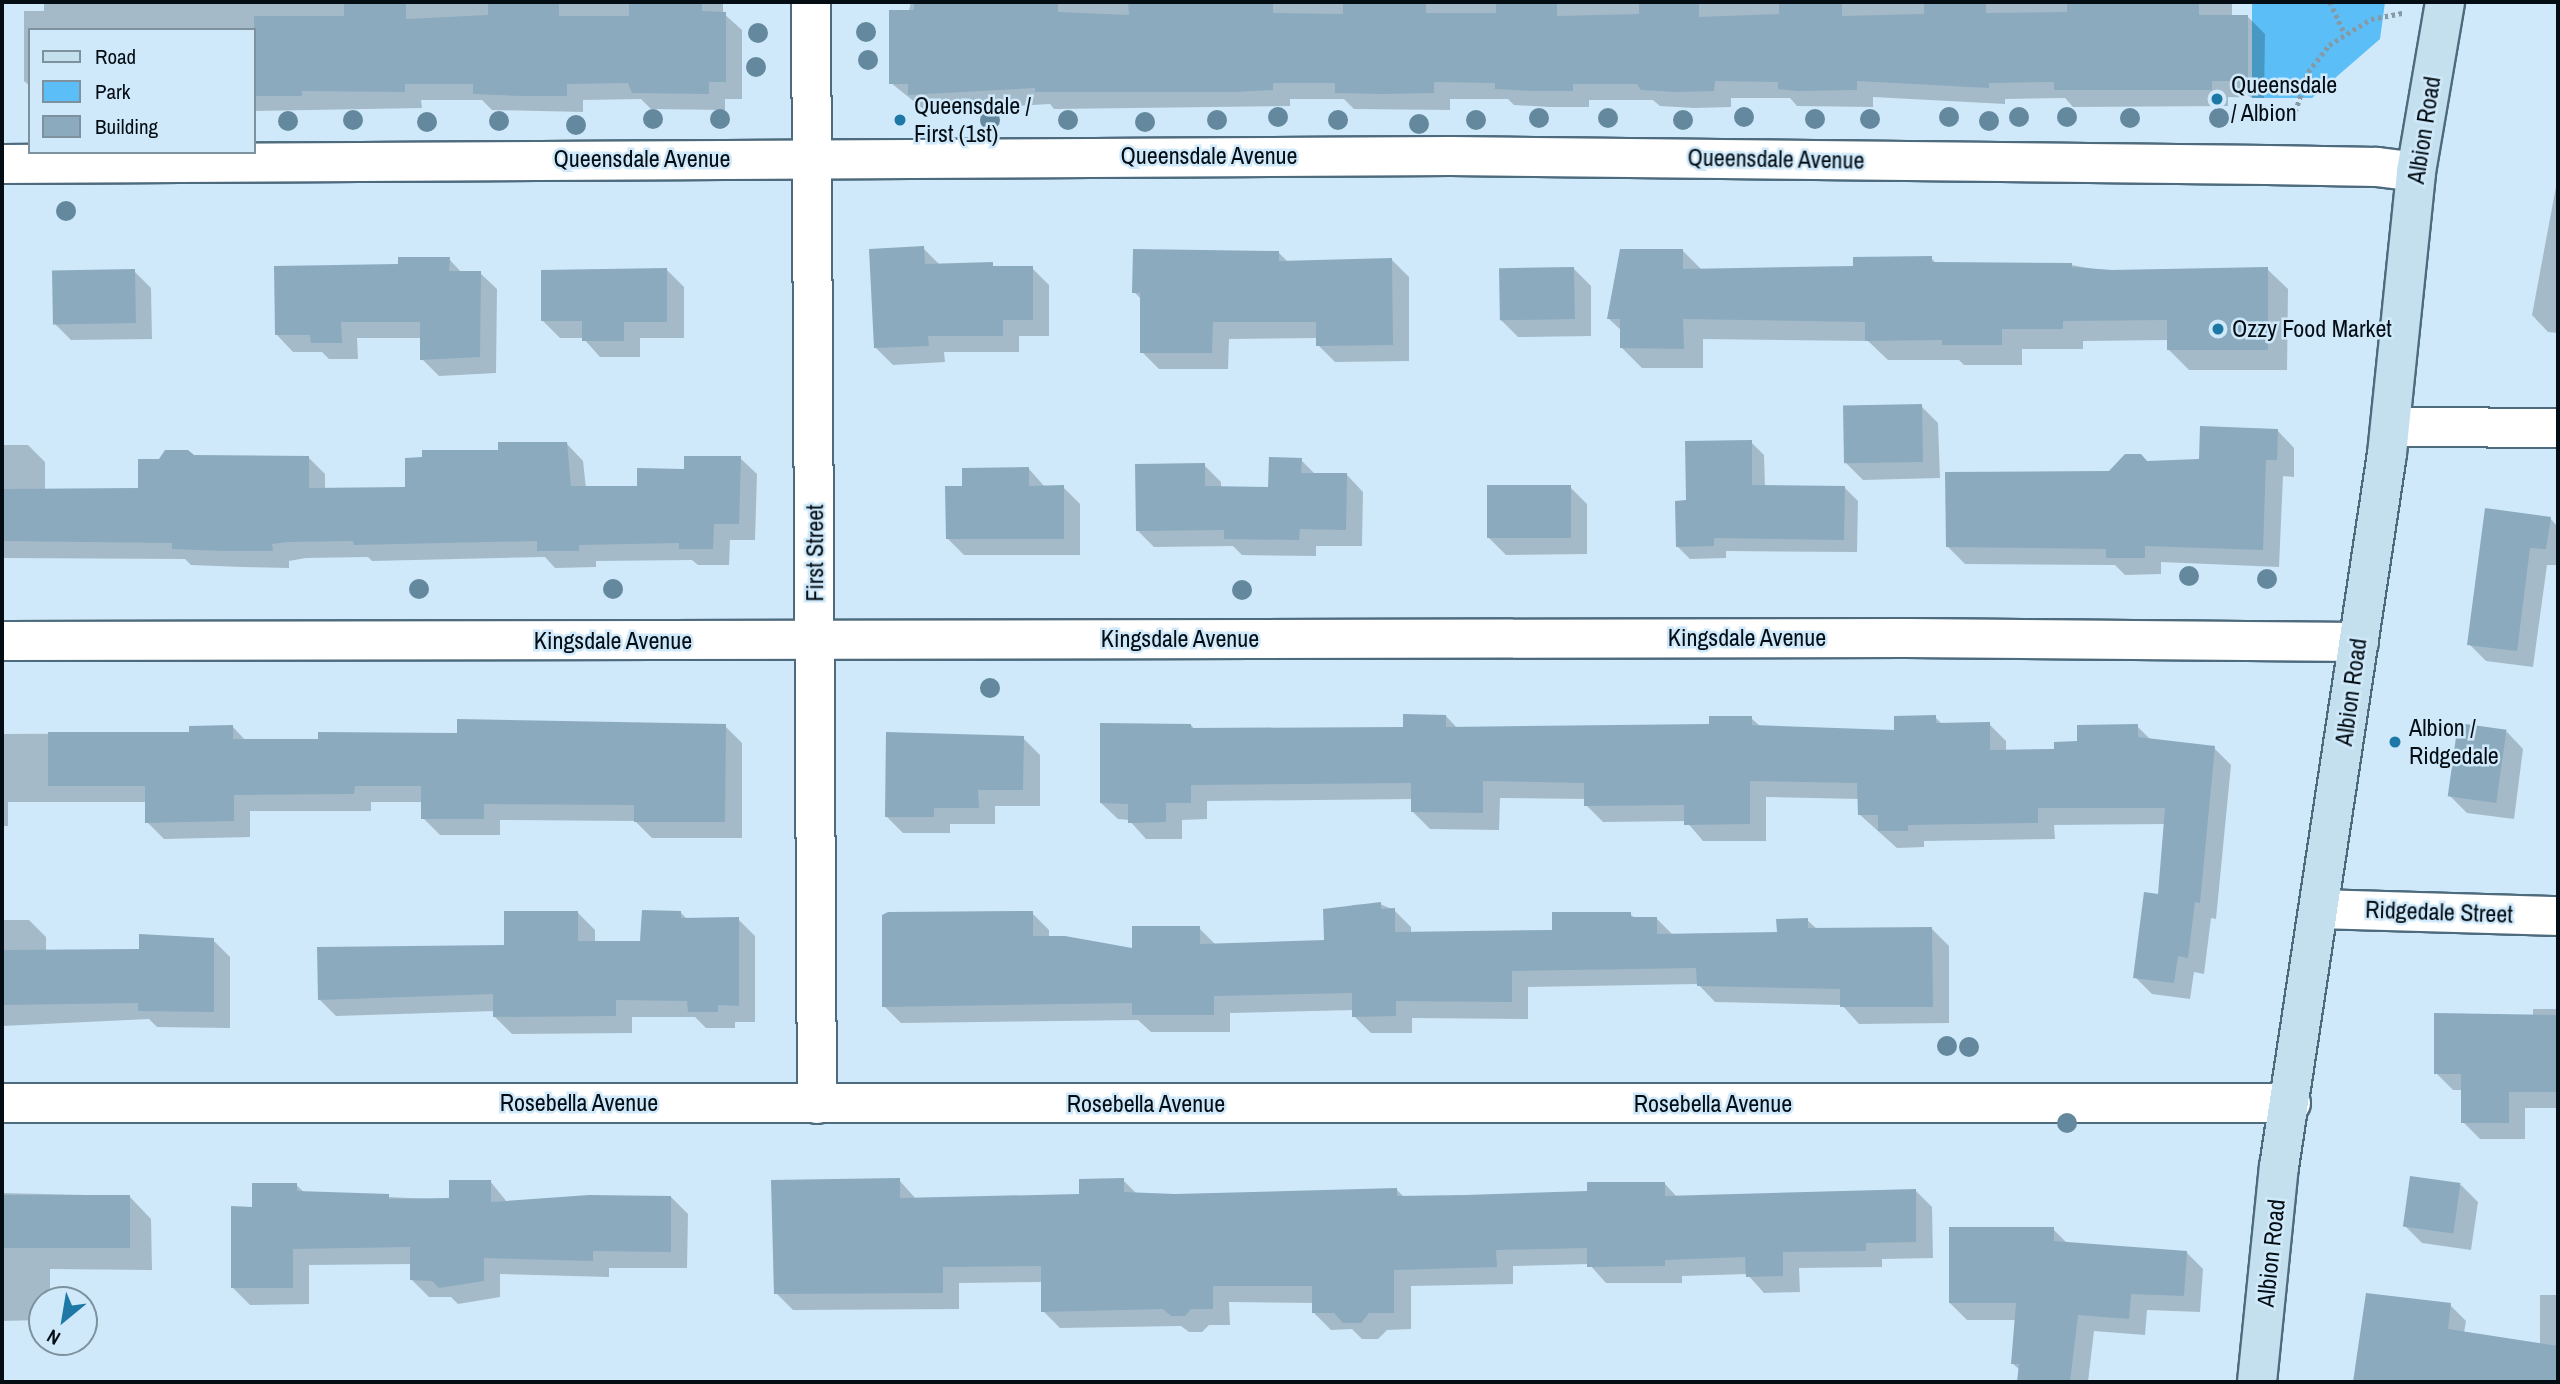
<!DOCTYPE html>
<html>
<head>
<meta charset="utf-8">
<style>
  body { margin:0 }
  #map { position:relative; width:2560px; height:1384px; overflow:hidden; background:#cfe9fa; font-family:"Archivo Narrow",sans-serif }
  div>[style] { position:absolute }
  .green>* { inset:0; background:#5bbef6 }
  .shadow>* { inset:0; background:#0003 }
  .building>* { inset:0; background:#8baabe; transform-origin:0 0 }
  .path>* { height:4.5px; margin-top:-2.25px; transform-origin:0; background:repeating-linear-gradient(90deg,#8599a6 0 3.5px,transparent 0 7px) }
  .roads { filter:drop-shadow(2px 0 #4e6b7e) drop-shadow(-2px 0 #4e6b7e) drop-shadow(0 2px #4e6b7e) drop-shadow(0 -2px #4e6b7e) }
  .street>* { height:38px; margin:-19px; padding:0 19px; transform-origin:19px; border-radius:19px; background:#fff }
  .secondary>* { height:38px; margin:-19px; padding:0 19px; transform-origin:19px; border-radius:19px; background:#c4e0ef }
  .trees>* { width:20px; height:20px; margin:-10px; border-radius:50%; background:#64889d }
  .dots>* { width:19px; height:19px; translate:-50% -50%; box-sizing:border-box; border:4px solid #cfe9fa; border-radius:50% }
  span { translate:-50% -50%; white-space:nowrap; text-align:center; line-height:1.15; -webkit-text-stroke:5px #cfe9fa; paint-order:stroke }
  .poi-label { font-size:24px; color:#040d14 }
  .left { translate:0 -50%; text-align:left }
  .street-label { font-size:24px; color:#040d14 }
  .frame { position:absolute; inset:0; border:4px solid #040d14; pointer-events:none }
  .legend { position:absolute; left:28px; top:28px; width:228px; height:126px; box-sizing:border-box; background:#cfe9fa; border:2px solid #7e919e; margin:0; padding:9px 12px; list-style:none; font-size:21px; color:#040d14 }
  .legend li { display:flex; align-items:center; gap:14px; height:35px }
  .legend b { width:35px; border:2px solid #7e919e }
  .north { position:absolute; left:28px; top:1286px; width:70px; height:70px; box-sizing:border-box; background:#cfe9fa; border:2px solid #7e919e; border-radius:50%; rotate:210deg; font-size:19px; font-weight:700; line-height:28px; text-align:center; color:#040d14 }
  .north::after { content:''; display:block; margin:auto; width:24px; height:32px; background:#1d78a6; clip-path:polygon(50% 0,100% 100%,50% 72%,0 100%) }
</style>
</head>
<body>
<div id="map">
  <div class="green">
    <div style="clip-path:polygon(2252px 2px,2385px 2px,2380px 39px,2312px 98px,2252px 98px)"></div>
  </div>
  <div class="shadow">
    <div style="clip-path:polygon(44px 2px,723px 2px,723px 13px,742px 30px,742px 99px,725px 99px,725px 110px,651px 109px,641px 99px,583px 100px,583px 112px,492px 110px,482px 100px,421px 100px,422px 108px,254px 111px,254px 30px,30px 30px,30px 86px,24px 81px,24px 11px,44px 11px)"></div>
    <div style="clip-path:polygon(911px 2px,2232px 2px,2232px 17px,2248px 17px,2265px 34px,2264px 98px,2228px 97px,2228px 106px,2073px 107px,2065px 98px,2005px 99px,2005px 104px,1873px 97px,1873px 107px,1797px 106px,1790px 98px,1731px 98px,1731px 107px,1694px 108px,1660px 106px,1653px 100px,1589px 100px,1589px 107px,1550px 107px,1514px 105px,1508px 99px,1450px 99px,1450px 110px,1354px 109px,1344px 99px,1290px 99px,1290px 106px,1054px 109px,1050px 104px,926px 111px,891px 83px)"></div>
    <div style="clip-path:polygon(2558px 176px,2558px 333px,2548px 332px,2532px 315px)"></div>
    <div style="clip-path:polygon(923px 248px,941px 266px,1032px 268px,1049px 285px,1049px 336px,1019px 336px,1019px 352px,944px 352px,945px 362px,893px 365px,876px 348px)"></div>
    <div style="clip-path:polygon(1683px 251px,1702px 270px,1855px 267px,1931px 258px,1937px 264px,2071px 265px,2111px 272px,2267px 269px,2288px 289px,2287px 370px,2189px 370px,2169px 350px,2169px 340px,2083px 341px,2083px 349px,2022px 349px,2022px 365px,1964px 365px,1959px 360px,1888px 360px,1868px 341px,1703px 339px,1703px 368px,1642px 368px,1622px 348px,1622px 331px,1609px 319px)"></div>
    <div style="clip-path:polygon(1279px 253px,1288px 262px,1392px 260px,1409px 277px,1409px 361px,1335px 362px,1318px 345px,1317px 338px,1229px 339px,1228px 369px,1159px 369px,1142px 352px,1142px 300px,1134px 292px)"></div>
    <div style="clip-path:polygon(449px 259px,462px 273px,480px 273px,497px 289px,496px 373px,439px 376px,422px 359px,422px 338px,357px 338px,358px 359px,329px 359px,322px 352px,293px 352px,277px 335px,399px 266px)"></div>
    <div style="clip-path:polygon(1574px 269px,1591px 286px,1591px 336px,1518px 337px,1501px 320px)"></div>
    <div style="clip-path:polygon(667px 270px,684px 287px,684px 338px,640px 338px,640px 357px,600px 357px,583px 338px,560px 338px,543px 321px)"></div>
    <div style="clip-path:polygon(134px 271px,151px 288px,152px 339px,71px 340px,54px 323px)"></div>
    <div style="clip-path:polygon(1921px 406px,1938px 423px,1940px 478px,1863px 480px,1846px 463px)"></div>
    <div style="clip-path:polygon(2278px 431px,2294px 448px,2294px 477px,2283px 476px,2279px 567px,2161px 562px,2161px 574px,2125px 575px,2115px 565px,1965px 564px,1948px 547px,2110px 472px,2148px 462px,2201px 461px)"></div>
    <div style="clip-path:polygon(1751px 442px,1764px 455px,1765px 487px,1845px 488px,1858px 501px,1857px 552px,1726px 551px,1726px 558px,1690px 559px,1677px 546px)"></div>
    <div style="clip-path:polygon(566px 443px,583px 461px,586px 488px,639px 488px,740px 458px,757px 474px,755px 540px,730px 540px,729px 565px,698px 565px,692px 560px,596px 561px,596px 567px,555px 568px,545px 557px,372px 561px,368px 557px,306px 558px,289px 561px,289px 568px,242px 567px,191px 565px,185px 559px,2px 558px,2px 445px,28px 445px,45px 462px,45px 491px,140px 490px,193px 457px,308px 457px,325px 474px,325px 489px,407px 488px,500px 452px)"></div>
    <div style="clip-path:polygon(1301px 460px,1316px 475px,1347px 475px,1363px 492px,1362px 546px,1316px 546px,1316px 556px,1242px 555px,1233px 546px,1154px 547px,1137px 530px,1204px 465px,1221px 482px,1221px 488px,1270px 488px)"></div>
    <div style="clip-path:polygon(1028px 468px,1045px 487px,1063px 487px,1080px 504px,1080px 555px,964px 555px,947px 538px)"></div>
    <div style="clip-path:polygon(1570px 487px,1587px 504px,1587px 554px,1506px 555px,1489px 538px)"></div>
    <div style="clip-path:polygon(2487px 510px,2550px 518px,2558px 527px,2558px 565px,2547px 565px,2533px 667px,2486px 661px,2469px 644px)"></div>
    <div style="clip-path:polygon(1446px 716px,1458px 729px,1711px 725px,1751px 718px,1761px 727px,1896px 732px,1935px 717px,1942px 724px,1989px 724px,2006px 741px,2006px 752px,2056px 751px,2137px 726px,2151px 740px,2214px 748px,2231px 765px,2216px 919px,2211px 918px,2204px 974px,2194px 972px,2190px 999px,2152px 994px,2135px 977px,2159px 896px,2165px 824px,2054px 825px,2055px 839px,1924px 841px,1924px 847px,1897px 848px,1859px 814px,1859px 799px,1766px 797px,1766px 841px,1703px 841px,1686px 821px,1603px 822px,1586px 805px,1586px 799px,1500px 798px,1499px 830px,1430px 829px,1413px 812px,1413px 799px,1207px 801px,1207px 819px,1182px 820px,1182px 839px,1146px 839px,1129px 820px,1118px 819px,1101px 803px,1191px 725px,1195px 730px,1405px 729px)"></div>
    <div style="clip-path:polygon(725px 726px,742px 743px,742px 838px,652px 838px,635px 821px,500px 820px,500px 835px,440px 835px,423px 818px,423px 802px,371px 802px,371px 811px,250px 811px,250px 837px,164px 839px,147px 822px,147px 802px,8px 802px,8px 826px,2px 826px,2px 734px,191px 733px,233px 727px,246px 741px,320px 741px)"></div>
    <div style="clip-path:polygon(2507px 732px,2523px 749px,2514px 819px,2467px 813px,2450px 796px)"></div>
    <div style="clip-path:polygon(1023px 738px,1040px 755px,1040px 806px,995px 806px,995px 824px,950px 824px,950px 833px,903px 833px,886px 816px)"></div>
    <div style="clip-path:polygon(2557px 745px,2558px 745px,2558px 804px,2556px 802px)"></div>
    <div style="clip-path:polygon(1380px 904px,1394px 910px,1411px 927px,1411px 933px,1554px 932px,1630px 914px,1636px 919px,1657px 919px,1673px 935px,1778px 934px,1807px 920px,1817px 929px,1932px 929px,1949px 946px,1949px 1023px,1859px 1024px,1842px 1005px,1715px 1002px,1698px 984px,1528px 987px,1528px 1019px,1412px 1018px,1412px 1033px,1371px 1033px,1354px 1016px,1354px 1010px,1230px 1013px,1230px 1032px,1151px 1032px,1138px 1020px,901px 1023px,884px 1006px,1032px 913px,1049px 930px,1049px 938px,1134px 950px,1199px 928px,1216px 945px,1325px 942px,1352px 911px,1352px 905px)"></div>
    <div style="clip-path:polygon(680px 912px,688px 920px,738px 919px,755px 936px,755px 1022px,735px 1022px,735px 1028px,706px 1028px,695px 1017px,632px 1017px,632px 1033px,512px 1034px,495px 1017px,495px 1011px,336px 1016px,319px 999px,506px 947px,578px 913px,595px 930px,595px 943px,642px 942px)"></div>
    <div style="clip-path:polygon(2px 920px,29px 920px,46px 937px,46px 951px,140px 950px,213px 940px,230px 957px,230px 1028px,157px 1027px,149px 1019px,2px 1026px)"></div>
    <div style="clip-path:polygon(2533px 1009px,2558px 1009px,2558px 1108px,2525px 1108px,2525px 1139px,2480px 1139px,2463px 1122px,2463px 1090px,2453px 1090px,2436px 1073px,2533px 1016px)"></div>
    <div style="clip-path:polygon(899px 1180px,916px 1199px,1081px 1196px,1123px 1180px,1137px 1194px,1175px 1196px,1397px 1190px,1404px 1197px,1589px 1193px,1665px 1184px,1677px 1197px,1915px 1190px,1932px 1207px,1933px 1258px,1882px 1259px,1882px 1267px,1799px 1268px,1800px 1292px,1764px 1293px,1747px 1274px,1682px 1276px,1682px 1283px,1606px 1283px,1589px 1264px,1513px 1266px,1513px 1284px,1411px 1286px,1411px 1329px,1387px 1330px,1378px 1339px,1362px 1339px,1352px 1329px,1331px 1330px,1314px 1313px,1314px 1303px,1229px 1302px,1230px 1325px,1209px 1325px,1202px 1332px,1189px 1332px,1181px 1326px,1060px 1328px,1043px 1311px,1043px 1282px,959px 1283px,959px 1309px,793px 1310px,776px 1293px)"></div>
    <div style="clip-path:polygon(490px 1181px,507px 1202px,671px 1197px,688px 1214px,687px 1268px,609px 1268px,609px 1277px,500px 1274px,500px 1297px,458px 1304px,451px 1297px,429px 1297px,412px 1280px,412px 1264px,309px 1265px,309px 1304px,250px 1305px,233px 1288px,254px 1208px,296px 1185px,305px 1193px,451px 1200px)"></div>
    <div style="clip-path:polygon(2461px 1185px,2478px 1202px,2471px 1250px,2422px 1243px,2405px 1226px)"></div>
    <div style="clip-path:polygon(2px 1193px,129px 1196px,151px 1219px,152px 1270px,50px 1269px,50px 1300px,42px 1300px,42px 1320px,2px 1321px)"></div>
    <div style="clip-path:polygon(2053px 1229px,2068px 1244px,2186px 1252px,2203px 1269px,2200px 1312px,2147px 1310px,2145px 1335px,2094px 1331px,2088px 1382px,2019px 1382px,2020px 1370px,2012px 1363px,2017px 1320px,1967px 1320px,1950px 1303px)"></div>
    <div style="clip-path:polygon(2367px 1294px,2450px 1305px,2466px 1321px,2464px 1333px,2540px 1345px,2540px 1295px,2558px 1295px,2558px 1382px,2354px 1382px)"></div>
  </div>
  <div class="building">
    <div style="clip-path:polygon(344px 2px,406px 2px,406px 19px,488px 15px,488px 2px,559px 2px,559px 16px,629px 16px,629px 2px,702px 2px,702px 11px,726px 12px,726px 82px,709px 82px,709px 94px,632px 93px,628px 83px,567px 84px,567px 96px,521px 96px,473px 94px,473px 84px,405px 84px,405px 92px,302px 91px,302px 96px,255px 96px,254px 16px,344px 16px)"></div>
    <div style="clip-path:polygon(914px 2px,1058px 2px,1058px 12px,1129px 15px,1128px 2px,1273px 2px,1273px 13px,1343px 14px,1343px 2px,1426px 2px,1426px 13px,1496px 13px,1496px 2px,1557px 2px,1557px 16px,1639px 14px,1639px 2px,1699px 2px,1699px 17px,1779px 14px,1779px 2px,1842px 2px,1842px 16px,1924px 14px,1924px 2px,1986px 2px,1986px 13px,2067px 12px,2067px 2px,2199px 2px,2199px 15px,2248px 15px,2248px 81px,2212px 81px,2212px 90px,2054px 90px,2054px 82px,1989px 83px,1989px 88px,1857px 81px,1857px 90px,1797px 91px,1778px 89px,1778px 82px,1715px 81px,1714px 91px,1676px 92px,1641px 90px,1637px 84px,1573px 84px,1573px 91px,1532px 91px,1495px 89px,1495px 83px,1434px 82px,1434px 93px,1382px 94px,1335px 93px,1335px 83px,1273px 83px,1273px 90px,1235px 92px,1035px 92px,1035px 88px,908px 95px,908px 84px,889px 84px,889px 10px,914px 10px)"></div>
    <div style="clip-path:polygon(924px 246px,925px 264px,993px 262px,993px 266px,1033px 266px,1033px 320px,1003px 320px,1003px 336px,928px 336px,929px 346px,874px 348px,869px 249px)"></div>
    <div style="clip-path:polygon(1133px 249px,1279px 251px,1279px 261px,1392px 258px,1393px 345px,1316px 346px,1316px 322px,1213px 322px,1212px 353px,1140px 353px,1140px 293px,1132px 293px)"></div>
    <div style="clip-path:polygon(1620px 249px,1683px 249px,1683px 269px,1853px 266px,1853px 257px,1932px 256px,1932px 262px,2072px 263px,2072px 267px,2112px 270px,2268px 267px,2268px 350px,2167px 350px,2167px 320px,2063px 321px,2063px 329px,2002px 329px,2002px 345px,1942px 345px,1942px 340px,1865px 341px,1865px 322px,1683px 319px,1684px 349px,1620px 348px,1620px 319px,1607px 319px)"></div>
    <div style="clip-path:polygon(398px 257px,450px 257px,449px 271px,481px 271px,480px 357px,420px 360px,420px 322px,341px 322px,342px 343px,311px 343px,310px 335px,275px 335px,274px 266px,398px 264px)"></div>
    <div style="left:1574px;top:267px;width:52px;height:75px;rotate:89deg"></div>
    <div style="clip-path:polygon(667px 268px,667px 322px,624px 322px,624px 341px,582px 341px,582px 321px,541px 321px,541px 270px)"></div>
    <div style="left:135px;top:269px;width:54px;height:83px;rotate:89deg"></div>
    <div style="left:1922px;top:404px;width:58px;height:79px;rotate:89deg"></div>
    <div style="clip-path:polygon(2200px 426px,2278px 429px,2277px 460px,2266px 460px,2263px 550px,2145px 546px,2145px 558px,2106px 558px,2106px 549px,1946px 547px,1945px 472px,2109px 471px,2125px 454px,2141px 454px,2147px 461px,2199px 459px)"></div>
    <div style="clip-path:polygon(1752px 440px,1752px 485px,1845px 486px,1844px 540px,1714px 538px,1714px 546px,1676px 547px,1675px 501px,1686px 500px,1685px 441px)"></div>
    <div style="clip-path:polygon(498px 442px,567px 442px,571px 486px,637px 486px,637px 468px,684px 469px,684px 456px,741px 456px,739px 524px,714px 524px,713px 549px,679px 549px,679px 543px,579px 545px,579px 551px,537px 551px,537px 541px,354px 545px,353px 541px,288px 542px,272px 544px,273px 551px,224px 551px,172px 549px,172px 543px,2px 541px,2px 489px,138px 488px,138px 459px,159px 459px,165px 450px,188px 450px,194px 455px,309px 456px,309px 488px,405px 487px,405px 458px,422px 457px,422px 450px,498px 450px)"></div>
    <div style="clip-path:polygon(1269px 457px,1302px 458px,1301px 473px,1347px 473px,1346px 530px,1300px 529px,1299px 540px,1224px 539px,1224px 530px,1136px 531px,1135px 464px,1205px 463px,1205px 486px,1268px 487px)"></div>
    <div style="clip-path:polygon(1029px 467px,1029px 486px,1064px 485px,1064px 539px,946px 539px,945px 486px,962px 486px,962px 468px)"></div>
    <div style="left:1571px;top:485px;width:53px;height:84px;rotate:90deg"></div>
    <div style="clip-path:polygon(2485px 508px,2551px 517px,2546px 549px,2530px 548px,2517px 651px,2467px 645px)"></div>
    <div style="clip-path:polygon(1403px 714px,1446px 715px,1446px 727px,1709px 724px,1709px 716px,1752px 716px,1752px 725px,1894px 730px,1894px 716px,1936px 715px,1936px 723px,1990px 722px,1990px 750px,2054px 749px,2054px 742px,2077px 741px,2077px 725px,2138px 724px,2138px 737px,2215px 746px,2200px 903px,2195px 902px,2188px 958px,2178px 956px,2174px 983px,2133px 978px,2144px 892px,2158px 894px,2165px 808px,2038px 808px,2038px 823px,1908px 825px,1908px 831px,1878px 831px,1878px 815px,1858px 815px,1857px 783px,1750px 781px,1750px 824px,1684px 825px,1684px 805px,1584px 806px,1584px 783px,1483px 781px,1483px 813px,1411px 812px,1411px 783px,1191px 785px,1191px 803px,1166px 803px,1166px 822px,1128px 823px,1128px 804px,1100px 803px,1100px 723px,1191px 724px,1191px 728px,1403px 727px)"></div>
    <div style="clip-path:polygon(457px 719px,726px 724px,725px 822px,634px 822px,634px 805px,484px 804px,484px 819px,421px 819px,421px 786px,355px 786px,354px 794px,234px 795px,234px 821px,145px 823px,145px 786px,48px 786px,48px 732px,189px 732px,189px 726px,233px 725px,233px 739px,318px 739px,318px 732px,457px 733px)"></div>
    <div style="left:2458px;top:723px;width:49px;height:74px;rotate:8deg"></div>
    <div style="clip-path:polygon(886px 732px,1024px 736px,1023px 790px,978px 790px,979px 808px,934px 808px,934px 817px,885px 817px)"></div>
    <div style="clip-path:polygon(1381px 902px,1381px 909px,1395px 908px,1395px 932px,1552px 930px,1552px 912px,1631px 912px,1631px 917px,1657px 917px,1657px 934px,1777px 932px,1776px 919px,1808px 918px,1808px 928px,1932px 927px,1933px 1007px,1840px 1007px,1840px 989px,1697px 986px,1696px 968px,1512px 971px,1512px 1002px,1396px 1001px,1396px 1016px,1352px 1017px,1352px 993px,1214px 996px,1214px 1015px,1132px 1015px,1132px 1003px,882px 1007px,882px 915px,888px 912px,1033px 911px,1033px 936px,1065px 936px,1132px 948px,1132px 926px,1200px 926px,1200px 944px,1324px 940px,1323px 909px)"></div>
    <div style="clip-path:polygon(642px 910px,681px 911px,681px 918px,739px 917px,739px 1006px,718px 1005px,718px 1012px,688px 1012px,687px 1001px,616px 1000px,616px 1016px,493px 1017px,493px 994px,318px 1000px,317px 947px,504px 945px,504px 911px,578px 911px,578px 941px,640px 941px)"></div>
    <div style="clip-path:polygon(139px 934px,214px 938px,214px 1012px,138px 1011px,138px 1003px,2px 1005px,2px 950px,139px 949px)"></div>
    <div style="clip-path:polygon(2434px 1013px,2558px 1015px,2558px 1092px,2509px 1092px,2509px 1123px,2461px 1123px,2461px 1074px,2434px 1074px)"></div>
    <div style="left:2410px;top:1176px;width:51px;height:51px;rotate:8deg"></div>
    <div style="clip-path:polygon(900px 1178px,900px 1198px,1079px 1194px,1079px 1179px,1124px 1178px,1124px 1192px,1175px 1194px,1397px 1188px,1397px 1196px,1466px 1195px,1587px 1191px,1587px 1182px,1665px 1182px,1665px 1196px,1916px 1189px,1916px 1242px,1866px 1243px,1866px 1251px,1783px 1252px,1783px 1276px,1746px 1277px,1745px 1257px,1665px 1260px,1665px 1266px,1587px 1267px,1587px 1248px,1496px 1250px,1497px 1267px,1394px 1270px,1394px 1313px,1369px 1313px,1361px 1323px,1343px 1323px,1334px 1313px,1312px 1313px,1312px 1286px,1213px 1286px,1213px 1309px,1191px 1309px,1185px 1316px,1171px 1316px,1163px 1309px,1041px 1312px,1041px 1266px,943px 1267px,943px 1293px,774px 1294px,771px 1180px)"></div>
    <div style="clip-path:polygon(449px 1180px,491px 1180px,491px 1202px,589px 1195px,671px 1196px,671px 1252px,593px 1251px,593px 1261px,484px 1258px,484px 1281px,439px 1288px,432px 1281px,410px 1280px,410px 1247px,293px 1249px,293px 1288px,231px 1288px,231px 1206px,252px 1207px,252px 1183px,297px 1183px,297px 1191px,389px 1194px,389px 1199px,449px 1198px)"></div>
    <div style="left:2px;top:1195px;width:128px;height:53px"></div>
    <div style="clip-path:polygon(1949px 1227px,2054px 1227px,2054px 1241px,2187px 1251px,2184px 1296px,2131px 1294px,2129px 1319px,2078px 1315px,2070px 1382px,2017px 1382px,2019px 1364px,2011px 1364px,2016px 1303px,1949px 1303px)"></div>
    <div style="clip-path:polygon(2366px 1293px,2451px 1303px,2448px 1329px,2558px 1346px,2558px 1382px,2353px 1382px)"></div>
  </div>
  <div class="path">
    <div style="left:2330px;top:2px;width:35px;rotate:65deg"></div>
    <div style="left:2295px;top:112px;width:42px;rotate:-72deg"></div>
    <div style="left:2308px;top:72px;width:34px;rotate:-52deg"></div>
    <div style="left:2329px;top:45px;width:49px;rotate:-31.8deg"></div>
    <div style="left:2371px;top:19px;width:33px;rotate:-11deg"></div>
  </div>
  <div class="roads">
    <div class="street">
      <div style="left:811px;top:2px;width:1102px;rotate:89.69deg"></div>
      <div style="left:2px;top:164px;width:1449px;rotate:-0.32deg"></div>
      <div style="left:1451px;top:156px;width:816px;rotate:0.63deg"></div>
      <div style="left:2267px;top:165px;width:110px;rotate:1deg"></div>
      <div style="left:2377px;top:167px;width:39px;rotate:7deg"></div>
      <div style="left:2391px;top:427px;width:167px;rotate:0.3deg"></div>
      <div style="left:2px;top:641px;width:1905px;rotate:-0.09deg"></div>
      <div style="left:1907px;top:638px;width:452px;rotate:0.5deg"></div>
      <div style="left:2320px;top:909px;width:238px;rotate:1.7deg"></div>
      <div style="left:2px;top:1103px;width:2289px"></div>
    </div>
    <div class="secondary">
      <div style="left:2257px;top:1382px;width:216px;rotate:-84.2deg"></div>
      <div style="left:2279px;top:1167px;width:721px;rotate:-81.39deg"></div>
      <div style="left:2387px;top:454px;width:283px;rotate:-84.1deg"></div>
      <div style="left:2416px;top:172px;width:172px;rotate:-80.3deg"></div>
    </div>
  </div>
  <div class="trees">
    <div style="left:866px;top:32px"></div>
    <div style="left:758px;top:33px"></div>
    <div style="left:868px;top:60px"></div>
    <div style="left:756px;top:67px"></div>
    <div style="left:1278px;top:117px"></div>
    <div style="left:1744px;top:117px"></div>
    <div style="left:1949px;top:117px"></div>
    <div style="left:2019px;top:117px"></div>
    <div style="left:2067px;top:117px"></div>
    <div style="left:1539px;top:118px"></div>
    <div style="left:1608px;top:118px"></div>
    <div style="left:2130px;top:118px"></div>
    <div style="left:2219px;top:118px"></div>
    <div style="left:653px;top:119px"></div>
    <div style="left:720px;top:119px"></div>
    <div style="left:1815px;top:119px"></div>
    <div style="left:1870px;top:119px"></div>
    <div style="left:353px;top:120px"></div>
    <div style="left:990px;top:120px"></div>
    <div style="left:1068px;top:120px"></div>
    <div style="left:1217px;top:120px"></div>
    <div style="left:1338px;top:120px"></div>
    <div style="left:1476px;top:120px"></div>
    <div style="left:1683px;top:120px"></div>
    <div style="left:288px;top:121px"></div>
    <div style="left:499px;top:121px"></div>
    <div style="left:1989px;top:121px"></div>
    <div style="left:427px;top:122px"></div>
    <div style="left:1145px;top:122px"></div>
    <div style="left:1419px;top:124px"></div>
    <div style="left:576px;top:125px"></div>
    <div style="left:66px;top:211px"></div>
    <div style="left:2189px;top:576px"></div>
    <div style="left:2267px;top:579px"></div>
    <div style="left:419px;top:589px"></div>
    <div style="left:613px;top:589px"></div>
    <div style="left:1242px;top:590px"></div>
    <div style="left:990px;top:688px"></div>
    <div style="left:1947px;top:1046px"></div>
    <div style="left:1969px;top:1047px"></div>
    <div style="left:2067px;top:1123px"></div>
  </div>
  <div class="dots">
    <div style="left:2217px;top:99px;background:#1d78a6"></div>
    <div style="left:900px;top:120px;background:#1d78a6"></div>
    <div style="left:2218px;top:329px;background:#1d78a6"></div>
    <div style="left:2395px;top:742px;background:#1d78a6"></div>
  </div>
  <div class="poi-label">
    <span class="left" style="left:2231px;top:99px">Queensdale<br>/ Albion</span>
    <span class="left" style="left:914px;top:120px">Queensdale /<br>First (1st)</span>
    <span class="left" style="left:2232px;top:329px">Ozzy Food Market</span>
    <span class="left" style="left:2409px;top:742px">Albion /<br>Ridgedale</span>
  </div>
  <div class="street-label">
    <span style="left:2424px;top:130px;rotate:-81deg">Albion Road</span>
    <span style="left:1209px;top:156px">Queensdale Avenue</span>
    <span style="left:642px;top:159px">Queensdale Avenue</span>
    <span style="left:1776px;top:159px;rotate:1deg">Queensdale Avenue</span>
    <span style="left:815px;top:553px;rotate:-90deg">First Street</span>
    <span style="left:1747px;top:638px">Kingsdale Avenue</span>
    <span style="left:1180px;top:639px">Kingsdale Avenue</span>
    <span style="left:613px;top:641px">Kingsdale Avenue</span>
    <span style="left:2351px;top:692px;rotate:-82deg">Albion Road</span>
    <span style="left:2439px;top:912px;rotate:2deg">Ridgedale Street</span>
    <span style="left:579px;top:1103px">Rosebella Avenue</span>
    <span style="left:1146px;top:1104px">Rosebella Avenue</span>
    <span style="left:1713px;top:1104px">Rosebella Avenue</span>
    <span style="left:2271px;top:1253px;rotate:-84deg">Albion Road</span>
  </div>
  <div class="frame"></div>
  <ul class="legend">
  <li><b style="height:9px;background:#c4e0ef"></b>Road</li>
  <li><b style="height:19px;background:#5bbef6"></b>Park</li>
  <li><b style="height:19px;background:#8baabe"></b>Building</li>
  </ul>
  <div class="north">N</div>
</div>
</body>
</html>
